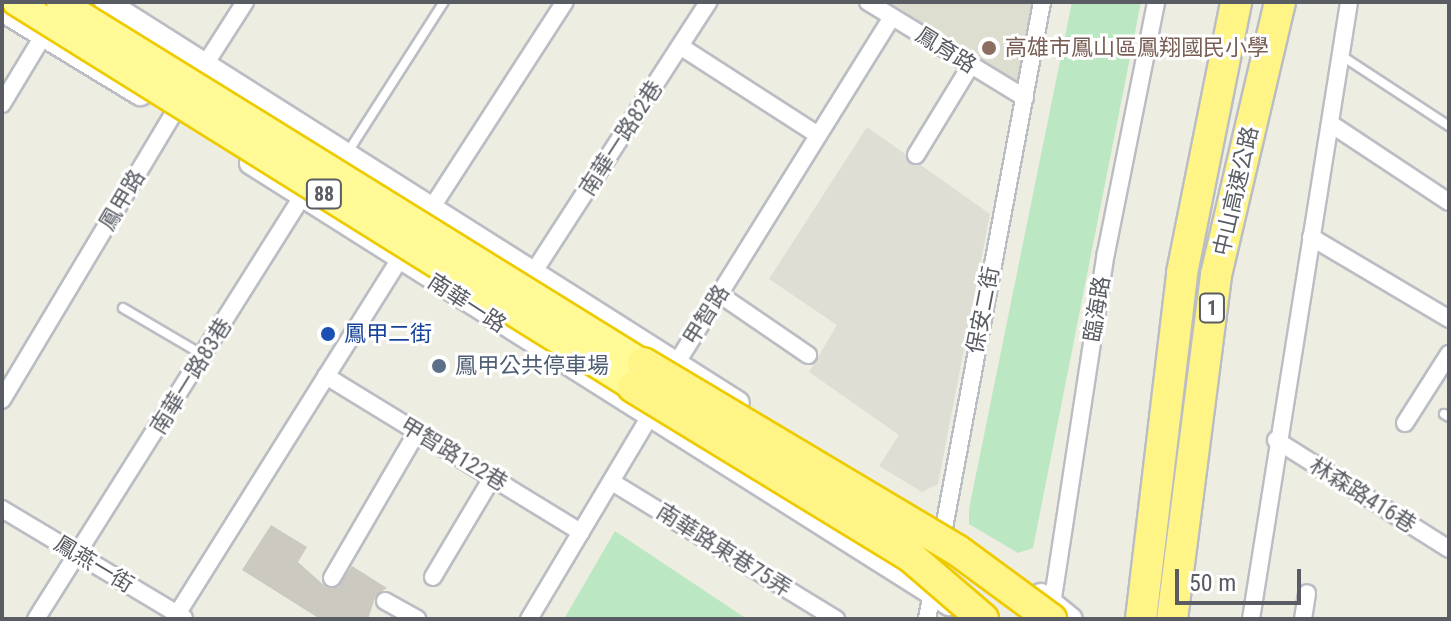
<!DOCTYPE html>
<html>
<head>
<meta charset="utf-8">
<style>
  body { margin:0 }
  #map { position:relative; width:1451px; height:621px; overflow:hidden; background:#eeede1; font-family:"Roboto Condensed","Noto Sans TC",sans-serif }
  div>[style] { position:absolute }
  .industrial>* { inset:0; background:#deded5 }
  .education>* { inset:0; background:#ddddd0 }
  .green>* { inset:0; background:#bbe8c2 }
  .building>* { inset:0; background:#cbc9c0 }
  .roads { filter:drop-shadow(2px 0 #bbbdc4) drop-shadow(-2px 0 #bbbdc4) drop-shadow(0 2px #bbbdc4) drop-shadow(0 -2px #bbbdc4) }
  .service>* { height:8px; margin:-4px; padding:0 4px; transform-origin:4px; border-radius:4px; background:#fff }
  .minor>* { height:16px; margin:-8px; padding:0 8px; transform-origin:8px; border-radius:8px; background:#fff }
  .secondary>* { height:22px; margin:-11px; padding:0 11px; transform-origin:11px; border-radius:11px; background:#fff }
  .motorway>* { height:30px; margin:-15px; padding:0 15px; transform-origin:15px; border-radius:15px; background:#fff486 }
  .bridges { filter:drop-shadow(2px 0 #eecb00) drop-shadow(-2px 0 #eecb00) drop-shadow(0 2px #eecb00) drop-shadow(0 -2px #eecb00) }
  .trunk-bridge>* { height:26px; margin:-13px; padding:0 13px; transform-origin:13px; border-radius:13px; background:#fffa95 }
  .motorway-bridge>* { height:30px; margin:-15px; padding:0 15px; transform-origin:15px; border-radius:15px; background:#fff486 }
  .dots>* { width:22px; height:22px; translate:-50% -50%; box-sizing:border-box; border:4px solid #fff; border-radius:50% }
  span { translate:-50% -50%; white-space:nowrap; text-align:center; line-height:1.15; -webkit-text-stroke:6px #fff; paint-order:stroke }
  .shield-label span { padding:2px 6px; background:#fff; border:2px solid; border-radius:6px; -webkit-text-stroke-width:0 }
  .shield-label { font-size:20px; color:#595c63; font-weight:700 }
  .education-label { font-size:22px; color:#785e54 }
  .left { translate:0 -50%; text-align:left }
  .street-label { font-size:22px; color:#595c63 }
  .transit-label { font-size:22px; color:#164399 }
  .service-label { font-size:22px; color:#4e5e75 }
  .frame { position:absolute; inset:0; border:4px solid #595c63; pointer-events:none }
  .scale { position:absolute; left:1175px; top:569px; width:126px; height:36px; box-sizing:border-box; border:4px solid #595c63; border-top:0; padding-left:10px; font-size:24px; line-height:28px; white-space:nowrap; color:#595c63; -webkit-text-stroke:6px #fff; paint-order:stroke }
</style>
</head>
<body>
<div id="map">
  <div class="industrial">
    <div style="clip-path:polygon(867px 127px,990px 214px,938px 484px,922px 492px,879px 466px,899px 435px,809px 372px,837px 325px,769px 279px)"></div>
  </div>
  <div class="education">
    <div style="clip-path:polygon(879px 2px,1038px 2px,1020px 95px)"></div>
  </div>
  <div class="green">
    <div style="clip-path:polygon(1072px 2px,1141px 2px,1033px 548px,1018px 553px,969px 524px,969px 509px)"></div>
    <div style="clip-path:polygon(615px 531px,747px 619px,564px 619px)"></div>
  </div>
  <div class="building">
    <div style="clip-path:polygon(271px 525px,307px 547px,298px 562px,327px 588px,338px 587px,352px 566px,387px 588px,376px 595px,368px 619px,320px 619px,242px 570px)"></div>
  </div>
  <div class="roads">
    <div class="service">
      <div style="left:1342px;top:56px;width:128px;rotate:33.2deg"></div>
      <div style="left:346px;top:155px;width:182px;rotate:-57.4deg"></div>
      <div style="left:123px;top:308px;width:93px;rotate:30.4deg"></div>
      <div style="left:1444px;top:414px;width:6px;rotate:31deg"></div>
    </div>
    <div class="minor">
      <div style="left:868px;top:2px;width:184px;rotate:31.4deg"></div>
      <div style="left:680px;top:46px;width:164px;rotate:32.8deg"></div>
      <div style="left:199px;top:74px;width:85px;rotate:-57.4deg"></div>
      <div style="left:2px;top:104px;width:79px;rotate:-58.9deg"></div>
      <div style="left:1331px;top:124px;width:141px;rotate:33.5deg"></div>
      <div style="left:916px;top:155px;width:105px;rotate:-58.6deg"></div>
      <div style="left:425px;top:218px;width:257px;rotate:-57.1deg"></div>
      <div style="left:1311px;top:237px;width:161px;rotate:30.7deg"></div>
      <div style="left:533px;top:273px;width:323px;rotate:-57.1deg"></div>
      <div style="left:719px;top:294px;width:108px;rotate:34.4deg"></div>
      <div style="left:671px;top:372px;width:418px;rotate:-58.1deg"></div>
      <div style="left:326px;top:376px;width:299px;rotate:31.5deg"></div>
      <div style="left:2px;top:400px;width:354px;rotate:-59.1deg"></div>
      <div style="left:1405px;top:423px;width:82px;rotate:-57.5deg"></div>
      <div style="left:1276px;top:440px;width:204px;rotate:32.2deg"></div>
      <div style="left:612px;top:482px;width:263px;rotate:31.5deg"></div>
      <div style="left:2px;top:509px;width:212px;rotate:30.9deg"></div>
      <div style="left:433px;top:577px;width:115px;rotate:-59.2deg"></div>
      <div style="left:332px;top:578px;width:169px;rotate:-59.8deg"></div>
      <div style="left:385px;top:601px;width:37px;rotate:29deg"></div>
      <div style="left:1051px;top:611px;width:362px;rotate:-81.3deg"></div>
      <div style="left:1106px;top:253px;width:256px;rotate:-78.7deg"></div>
      <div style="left:36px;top:619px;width:500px;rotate:-57.8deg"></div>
      <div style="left:174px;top:619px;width:434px;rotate:-57.9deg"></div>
      <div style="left:529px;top:619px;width:246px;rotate:-59.2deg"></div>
      <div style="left:927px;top:619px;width:628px;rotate:-79.44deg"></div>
      <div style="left:1251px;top:619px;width:625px;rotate:-80.97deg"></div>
      <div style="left:1303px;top:619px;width:26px;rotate:-81deg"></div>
    </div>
    <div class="secondary">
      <div style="left:106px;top:2px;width:748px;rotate:32.39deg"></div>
      <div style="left:2px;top:10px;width:162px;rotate:31.3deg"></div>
      <div style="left:251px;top:163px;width:826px;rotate:32.28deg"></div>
      <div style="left:1041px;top:595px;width:38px;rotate:39deg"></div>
    </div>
    <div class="motorway">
      <div style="left:1141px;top:619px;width:348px;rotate:-83.2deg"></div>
      <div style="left:1182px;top:273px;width:276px;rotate:-78.7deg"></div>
      <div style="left:1172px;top:619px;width:347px;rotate:-82.7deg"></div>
      <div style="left:1216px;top:275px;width:280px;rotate:-76.8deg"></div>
    </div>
  </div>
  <div class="bridges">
    <div class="trunk-bridge">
      <div style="left:16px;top:2px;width:727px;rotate:31.96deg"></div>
      <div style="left:60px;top:2px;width:686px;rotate:31.77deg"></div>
    </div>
    <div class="motorway-bridge">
      <div style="left:643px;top:363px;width:365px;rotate:30.8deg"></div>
      <div style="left:957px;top:550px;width:117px;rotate:36.3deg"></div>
      <div style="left:633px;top:387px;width:326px;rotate:31.4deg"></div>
      <div style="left:911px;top:557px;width:95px;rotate:40.7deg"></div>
    </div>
  </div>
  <div class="dots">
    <div style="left:989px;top:48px;background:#8d6e63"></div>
    <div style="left:328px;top:334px;background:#1a4fb4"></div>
    <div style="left:439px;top:366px;background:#5c6f8a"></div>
  </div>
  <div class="shield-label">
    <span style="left:324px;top:194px">88</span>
    <span style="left:1212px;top:308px">1</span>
  </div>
  <div class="education-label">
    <span class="left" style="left:1005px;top:48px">高雄市鳳山區鳳翔國民小學</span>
  </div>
  <div class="street-label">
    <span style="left:946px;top:50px;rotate:32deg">鳳育路</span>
    <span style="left:621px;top:138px;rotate:-57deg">南華一路82巷</span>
    <span style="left:1236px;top:191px;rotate:-77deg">中山高速公路</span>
    <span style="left:122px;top:200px;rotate:-59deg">鳳甲路</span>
    <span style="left:467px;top:303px;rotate:33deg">南華一路</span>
    <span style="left:1097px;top:309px;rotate:-81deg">臨海路</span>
    <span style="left:983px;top:310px;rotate:-79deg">保安二街</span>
    <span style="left:706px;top:315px;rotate:-58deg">甲智路</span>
    <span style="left:191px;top:376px;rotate:-58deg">南華一路83巷</span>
    <span style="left:454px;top:454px;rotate:31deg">甲智路122巷</span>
    <span style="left:1363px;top:495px;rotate:32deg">林森路416巷</span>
    <span style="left:724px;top:550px;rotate:32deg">南華路東巷75弄</span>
    <span style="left:94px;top:564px;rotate:31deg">鳳燕一街</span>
  </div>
  <div class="transit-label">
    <span class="left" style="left:344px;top:334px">鳳甲二街</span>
  </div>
  <div class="service-label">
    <span class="left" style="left:455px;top:366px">鳳甲公共停車場</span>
  </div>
  <div class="frame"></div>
  <div class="scale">50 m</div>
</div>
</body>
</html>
